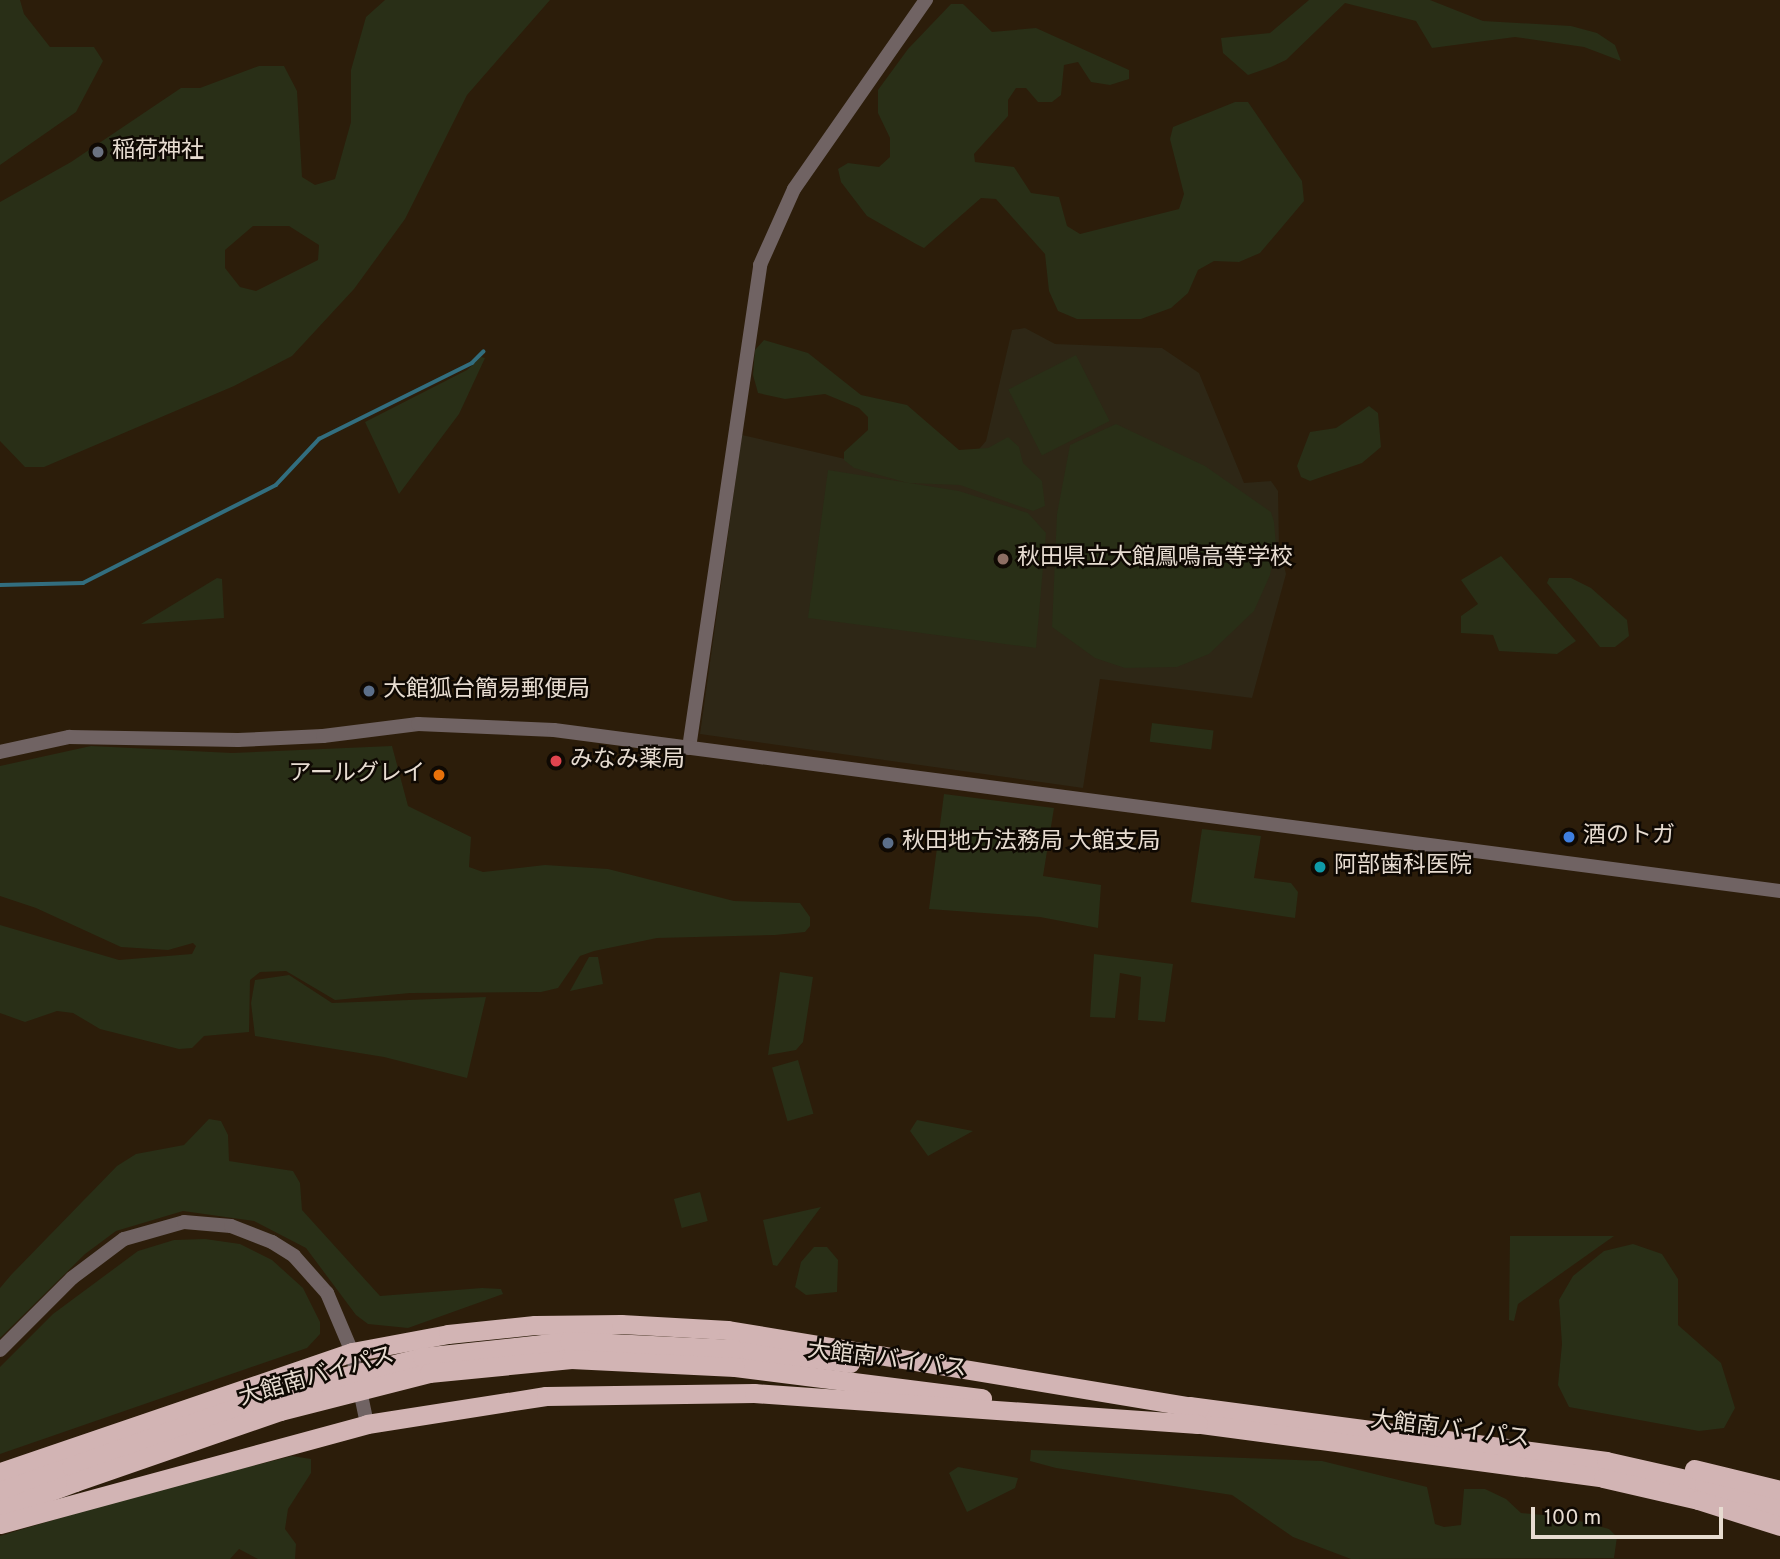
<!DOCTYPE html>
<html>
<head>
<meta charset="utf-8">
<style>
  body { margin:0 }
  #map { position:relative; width:1780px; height:1559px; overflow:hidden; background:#2c1d0a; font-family:Overpass,"Noto Sans JP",sans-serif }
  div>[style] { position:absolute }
  .education>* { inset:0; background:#2e2716 }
  .green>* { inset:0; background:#292f17; transform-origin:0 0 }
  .stream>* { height:3.5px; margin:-1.75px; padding:0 1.75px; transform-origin:1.75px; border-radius:1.75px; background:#326e7f }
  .tertiary>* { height:14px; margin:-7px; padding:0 7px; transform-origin:7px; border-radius:7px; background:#706363 }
  .trunk>* { height:19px; margin:-9.5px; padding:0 9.5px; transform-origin:9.5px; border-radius:9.5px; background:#d2b4b4 }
  .trunk-bridge>* { height:19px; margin:-9.5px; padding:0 9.5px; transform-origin:9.5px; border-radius:9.5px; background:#d2b4b4 }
  .dots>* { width:19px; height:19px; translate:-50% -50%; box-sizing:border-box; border:4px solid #0f0903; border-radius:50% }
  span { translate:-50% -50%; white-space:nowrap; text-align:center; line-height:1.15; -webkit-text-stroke:5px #0f0903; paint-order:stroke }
  .poi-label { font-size:23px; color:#e7dcd1 }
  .left { translate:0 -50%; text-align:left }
  .right { translate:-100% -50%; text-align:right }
  .street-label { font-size:23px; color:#e7dcd1 }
  .scale { position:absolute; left:1531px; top:1507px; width:192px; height:32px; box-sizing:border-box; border:4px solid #e7dcd1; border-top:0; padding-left:9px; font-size:21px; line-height:24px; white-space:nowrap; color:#e7dcd1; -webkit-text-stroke:5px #0f0903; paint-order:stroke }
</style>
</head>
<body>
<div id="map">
  <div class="education">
    <div style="clip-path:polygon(1025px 328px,1055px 344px,1162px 348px,1199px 373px,1244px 483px,1271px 481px,1278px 491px,1279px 544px,1286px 574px,1252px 698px,1100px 679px,1083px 788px,700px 734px,742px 435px,867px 464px,973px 456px,986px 441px,1012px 330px)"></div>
  </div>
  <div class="green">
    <div style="clip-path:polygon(0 0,20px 0,24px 14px,50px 47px,94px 47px,103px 61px,76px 112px,0 165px)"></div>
    <div style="clip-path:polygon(evenodd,385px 0,550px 0,467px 95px,405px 219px,354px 289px,292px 356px,234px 386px,44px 467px,25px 467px,0 441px,0 202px,71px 162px,181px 88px,200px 88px,259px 66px,284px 66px,297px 91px,302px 177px,315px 185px,335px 179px,351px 122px,351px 70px,366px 17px,385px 0,253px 226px,289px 226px,319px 245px,318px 260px,256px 291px,240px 287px,225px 268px,225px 250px,253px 226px)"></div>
    <div style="clip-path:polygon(1309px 0,1430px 0,1483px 21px,1571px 26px,1597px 33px,1615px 45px,1621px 61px,1584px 47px,1515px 37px,1432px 48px,1416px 21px,1345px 3px,1286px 60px,1271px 67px,1248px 75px,1223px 53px,1221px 38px,1270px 33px)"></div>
    <div style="clip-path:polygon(951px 4px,963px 4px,992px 32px,1036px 28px,1129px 70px,1129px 79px,1110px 85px,1091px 82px,1078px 62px,1064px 65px,1061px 95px,1052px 102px,1038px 102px,1026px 88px,1016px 88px,1008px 100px,1008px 116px,974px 154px,975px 162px,1014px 167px,1031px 193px,1059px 197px,1067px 226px,1080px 234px,1179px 209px,1184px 194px,1170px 139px,1173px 127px,1235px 102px,1248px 102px,1302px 181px,1304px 201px,1260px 253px,1239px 262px,1214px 261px,1198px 270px,1188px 293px,1171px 308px,1141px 319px,1077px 319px,1058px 311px,1049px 291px,1045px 254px,996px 199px,981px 198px,924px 248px,916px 244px,867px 216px,841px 182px,838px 169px,848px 163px,879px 167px,890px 157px,890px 138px,878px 113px,878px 90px,908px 49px)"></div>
    <div style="clip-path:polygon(764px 340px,808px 353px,861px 395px,907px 405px,959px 450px,988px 448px,1008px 437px,1019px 447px,1023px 463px,1042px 481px,1045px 506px,1033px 511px,960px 485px,908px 483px,854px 468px,844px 460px,844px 452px,868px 430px,868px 417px,859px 408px,825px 394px,785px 399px,758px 393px,753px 375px,755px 350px)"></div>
    <div style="left:1076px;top:355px;width:74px;height:76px;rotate:63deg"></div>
    <div style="clip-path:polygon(481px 357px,485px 358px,459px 414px,399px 494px,365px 422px,467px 370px)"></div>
    <div style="clip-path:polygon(1369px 406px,1378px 413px,1381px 447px,1362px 463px,1310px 481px,1301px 477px,1297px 466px,1310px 432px,1336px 428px)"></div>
    <div style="clip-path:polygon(1116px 424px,1205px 466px,1271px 512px,1274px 522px,1276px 545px,1270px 575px,1254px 611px,1209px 654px,1177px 667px,1125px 668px,1095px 658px,1052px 627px,1057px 514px,1070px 445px)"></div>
    <div style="clip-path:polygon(828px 470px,959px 491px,1028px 513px,1046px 533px,1036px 648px,808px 618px)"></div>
    <div style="clip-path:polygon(1501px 556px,1576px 641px,1557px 654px,1499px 651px,1493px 635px,1461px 633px,1461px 616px,1478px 604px,1461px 580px)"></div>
    <div style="clip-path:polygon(217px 578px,222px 579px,224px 618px,141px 624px)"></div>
    <div style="clip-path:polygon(1549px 578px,1571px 578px,1591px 588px,1627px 620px,1629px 636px,1615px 647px,1600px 647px,1547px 583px)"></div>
    <div style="left:1152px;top:723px;width:62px;height:19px;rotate:7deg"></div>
    <div style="clip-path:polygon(91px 746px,232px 753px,392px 746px,408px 806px,471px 837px,469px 867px,483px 872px,545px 865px,608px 869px,734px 901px,800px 903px,810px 917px,810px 926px,805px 932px,775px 935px,657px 938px,594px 951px,580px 956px,558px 988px,541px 992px,410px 993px,335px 1000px,286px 971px,260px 972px,250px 980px,249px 1032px,204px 1036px,192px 1048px,179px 1049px,100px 1029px,73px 1013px,57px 1011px,25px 1022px,0 1013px,0 925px,119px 960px,192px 954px,196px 946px,193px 943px,168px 950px,121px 947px,36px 908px,0 896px,0 766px)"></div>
    <div style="clip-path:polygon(944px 794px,1054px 808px,1043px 876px,1101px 885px,1098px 928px,1040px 917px,929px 909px)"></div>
    <div style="clip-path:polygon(1202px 829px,1261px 836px,1254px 878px,1291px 883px,1298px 892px,1295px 918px,1191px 902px)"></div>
    <div style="clip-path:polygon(1094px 954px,1173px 964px,1165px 1022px,1138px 1020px,1141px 977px,1120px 973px,1115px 1018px,1090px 1017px)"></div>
    <div style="clip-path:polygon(589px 957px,598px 957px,603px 984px,570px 991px)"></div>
    <div style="clip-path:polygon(780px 972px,813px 977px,803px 1042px,796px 1050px,768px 1055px)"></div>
    <div style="clip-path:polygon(289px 975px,332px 1003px,486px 997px,467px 1078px,384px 1057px,255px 1036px,251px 1003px,255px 980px)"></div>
    <div style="left:798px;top:1060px;width:56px;height:27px;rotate:74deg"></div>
    <div style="clip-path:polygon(209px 1119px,221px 1121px,228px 1135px,229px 1161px,293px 1171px,300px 1183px,302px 1210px,380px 1296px,482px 1288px,501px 1289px,503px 1294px,408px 1328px,368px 1324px,356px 1315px,306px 1248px,254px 1221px,183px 1211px,116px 1231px,85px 1254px,0 1338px,0 1288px,11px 1275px,117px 1166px,136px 1154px,184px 1145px)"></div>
    <div style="clip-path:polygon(917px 1120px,927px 1122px,973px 1131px,928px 1156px,910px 1131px)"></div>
    <div style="left:700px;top:1192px;width:30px;height:27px;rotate:75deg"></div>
    <div style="clip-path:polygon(821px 1207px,777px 1266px,773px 1265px,763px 1220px)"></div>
    <div style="clip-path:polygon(1510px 1236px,1614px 1236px,1518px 1304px,1514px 1321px,1509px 1320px)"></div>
    <div style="clip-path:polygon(205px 1239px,240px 1244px,272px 1260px,303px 1288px,320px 1322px,320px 1334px,307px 1348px,0 1454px,0 1367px,53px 1314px,138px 1251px,174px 1240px)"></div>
    <div style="clip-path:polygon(1633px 1244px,1662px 1254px,1678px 1279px,1678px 1325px,1721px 1363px,1735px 1408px,1724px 1428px,1699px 1431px,1569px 1407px,1558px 1385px,1562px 1344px,1559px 1300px,1573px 1276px,1604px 1251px)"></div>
    <div style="clip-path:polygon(814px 1247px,827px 1247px,838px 1260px,837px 1292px,806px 1295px,795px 1287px,801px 1262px)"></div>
    <div style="clip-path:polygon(1031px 1450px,1322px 1461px,1427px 1487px,1435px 1524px,1444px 1527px,1461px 1525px,1464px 1489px,1485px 1489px,1506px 1499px,1521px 1513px,1565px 1517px,1609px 1529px,1617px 1537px,1614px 1558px,1351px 1559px,1293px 1537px,1232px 1495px,1056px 1468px,1030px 1461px)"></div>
    <div style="clip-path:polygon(292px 1456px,311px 1459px,311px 1473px,288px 1509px,285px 1529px,296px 1544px,295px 1559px,258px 1559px,239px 1549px,230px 1559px,0 1559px,0 1536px,139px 1494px)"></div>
    <div style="clip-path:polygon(958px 1467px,1018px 1478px,1015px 1488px,967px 1512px,949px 1473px)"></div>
  </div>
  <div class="stream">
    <div style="left:0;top:585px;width:83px;rotate:-1.4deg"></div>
    <div style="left:83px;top:583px;width:216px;rotate:-26.9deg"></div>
    <div style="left:276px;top:485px;width:63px;rotate:-46.9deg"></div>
    <div style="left:319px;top:439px;width:171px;rotate:-26.4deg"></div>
    <div style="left:472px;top:363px;width:16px;rotate:-45deg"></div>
  </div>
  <div class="tertiary">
    <div style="left:689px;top:748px;width:488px;rotate:-81.6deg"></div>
    <div style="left:760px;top:265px;width:83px;rotate:-65.9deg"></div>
    <div style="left:794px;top:189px;width:231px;rotate:-55.1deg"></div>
    <div style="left:0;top:752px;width:71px;rotate:-12.3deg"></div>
    <div style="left:69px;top:737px;width:169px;rotate:1deg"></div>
    <div style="left:238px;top:740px;width:85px;rotate:-2.7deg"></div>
    <div style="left:323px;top:736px;width:96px;rotate:-7.2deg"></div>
    <div style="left:418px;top:724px;width:136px;rotate:2.5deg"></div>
    <div style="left:554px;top:730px;width:1237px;rotate:7.48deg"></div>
    <div style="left:0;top:1350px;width:102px;rotate:-45deg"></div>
    <div style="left:72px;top:1278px;width:65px;rotate:-36.9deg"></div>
    <div style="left:124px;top:1239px;width:62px;rotate:-15.8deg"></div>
    <div style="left:184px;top:1222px;width:47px;rotate:4.9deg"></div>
    <div style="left:231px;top:1226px;width:44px;rotate:21.3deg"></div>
    <div style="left:272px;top:1242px;width:26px;rotate:32deg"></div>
    <div style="left:294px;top:1256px;width:50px;rotate:48.3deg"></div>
    <div style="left:327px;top:1293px;width:64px;rotate:67deg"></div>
    <div style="left:352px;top:1352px;width:74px;rotate:78.2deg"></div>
  </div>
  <div class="trunk">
    <div style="left:735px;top:1349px;width:116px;rotate:6.9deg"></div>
    <div style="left:735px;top:1367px;width:249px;rotate:7.2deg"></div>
    <div style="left:1189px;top:1406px;width:421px;rotate:7.5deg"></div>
    <div style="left:1606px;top:1461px;width:100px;rotate:12.7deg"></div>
    <div style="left:1704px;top:1483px;width:80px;rotate:18.2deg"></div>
    <div style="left:1186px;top:1422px;width:421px;rotate:7.6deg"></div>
    <div style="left:1603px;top:1478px;width:98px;rotate:13deg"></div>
    <div style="left:1698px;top:1500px;width:86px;rotate:17.6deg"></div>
    <div style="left:1694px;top:1469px;width:89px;rotate:13.7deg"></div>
    <div style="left:0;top:1472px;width:372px;rotate:-18.8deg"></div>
    <div style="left:352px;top:1352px;width:98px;rotate:-10.6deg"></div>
    <div style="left:448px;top:1334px;width:87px;rotate:-5.9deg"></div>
    <div style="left:535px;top:1325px;width:86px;rotate:-0.7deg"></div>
    <div style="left:621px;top:1324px;width:107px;rotate:3.2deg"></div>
    <div style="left:728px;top:1330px;width:478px;rotate:9.4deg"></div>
    <div style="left:0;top:1491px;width:75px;rotate:-19.4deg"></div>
    <div style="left:0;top:1510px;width:80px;rotate:-20.5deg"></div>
    <div style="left:0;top:1524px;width:380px;rotate:-15.2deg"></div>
    <div style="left:367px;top:1424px;width:181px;rotate:-8.9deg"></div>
    <div style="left:546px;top:1396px;width:208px;rotate:-0.8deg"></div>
    <div style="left:754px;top:1393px;width:445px;rotate:4deg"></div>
  </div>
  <div class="trunk-bridge">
    <div style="left:71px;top:1466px;width:219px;rotate:-19.5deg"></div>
    <div style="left:277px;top:1393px;width:149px;rotate:-13.9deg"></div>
    <div style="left:422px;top:1357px;width:148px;rotate:-6.2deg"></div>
    <div style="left:569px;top:1341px;width:166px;rotate:2.8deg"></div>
    <div style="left:75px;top:1482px;width:217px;rotate:-19.1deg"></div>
    <div style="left:280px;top:1411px;width:154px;rotate:-14.3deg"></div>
    <div style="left:429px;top:1373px;width:143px;rotate:-5.6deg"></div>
    <div style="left:571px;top:1359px;width:164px;rotate:2.8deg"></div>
  </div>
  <div class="dots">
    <div style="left:98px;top:152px;background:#6b7280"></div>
    <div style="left:1003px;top:559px;background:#8d6e63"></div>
    <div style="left:369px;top:691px;background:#5c6f8a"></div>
    <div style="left:556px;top:761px;background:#e0444e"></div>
    <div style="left:439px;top:775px;background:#e8710a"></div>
    <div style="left:1569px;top:837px;background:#3f7fe0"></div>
    <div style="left:888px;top:843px;background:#5c6f8a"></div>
    <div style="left:1320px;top:867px;background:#0f9aa8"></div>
  </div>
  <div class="poi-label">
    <span class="left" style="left:112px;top:152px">稲荷神社</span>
    <span class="left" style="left:1017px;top:559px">秋田県立大館鳳鳴高等学校</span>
    <span class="left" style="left:383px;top:691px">大館狐台簡易郵便局</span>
    <span class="left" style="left:570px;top:761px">みなみ薬局</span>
    <span class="right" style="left:425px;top:775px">アールグレイ</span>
    <span class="left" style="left:1583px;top:837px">酒のトガ</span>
    <span class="left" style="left:902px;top:843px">秋田地方法務局 大館支局</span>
    <span class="left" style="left:1334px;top:867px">阿部歯科医院</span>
  </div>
  <div class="street-label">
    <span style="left:887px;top:1361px;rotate:7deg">大館南バイパス</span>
    <span style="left:317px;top:1378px;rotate:-16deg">大館南バイパス</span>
    <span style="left:1450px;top:1431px;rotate:7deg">大館南バイパス</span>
  </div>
  <div class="scale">100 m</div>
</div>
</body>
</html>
